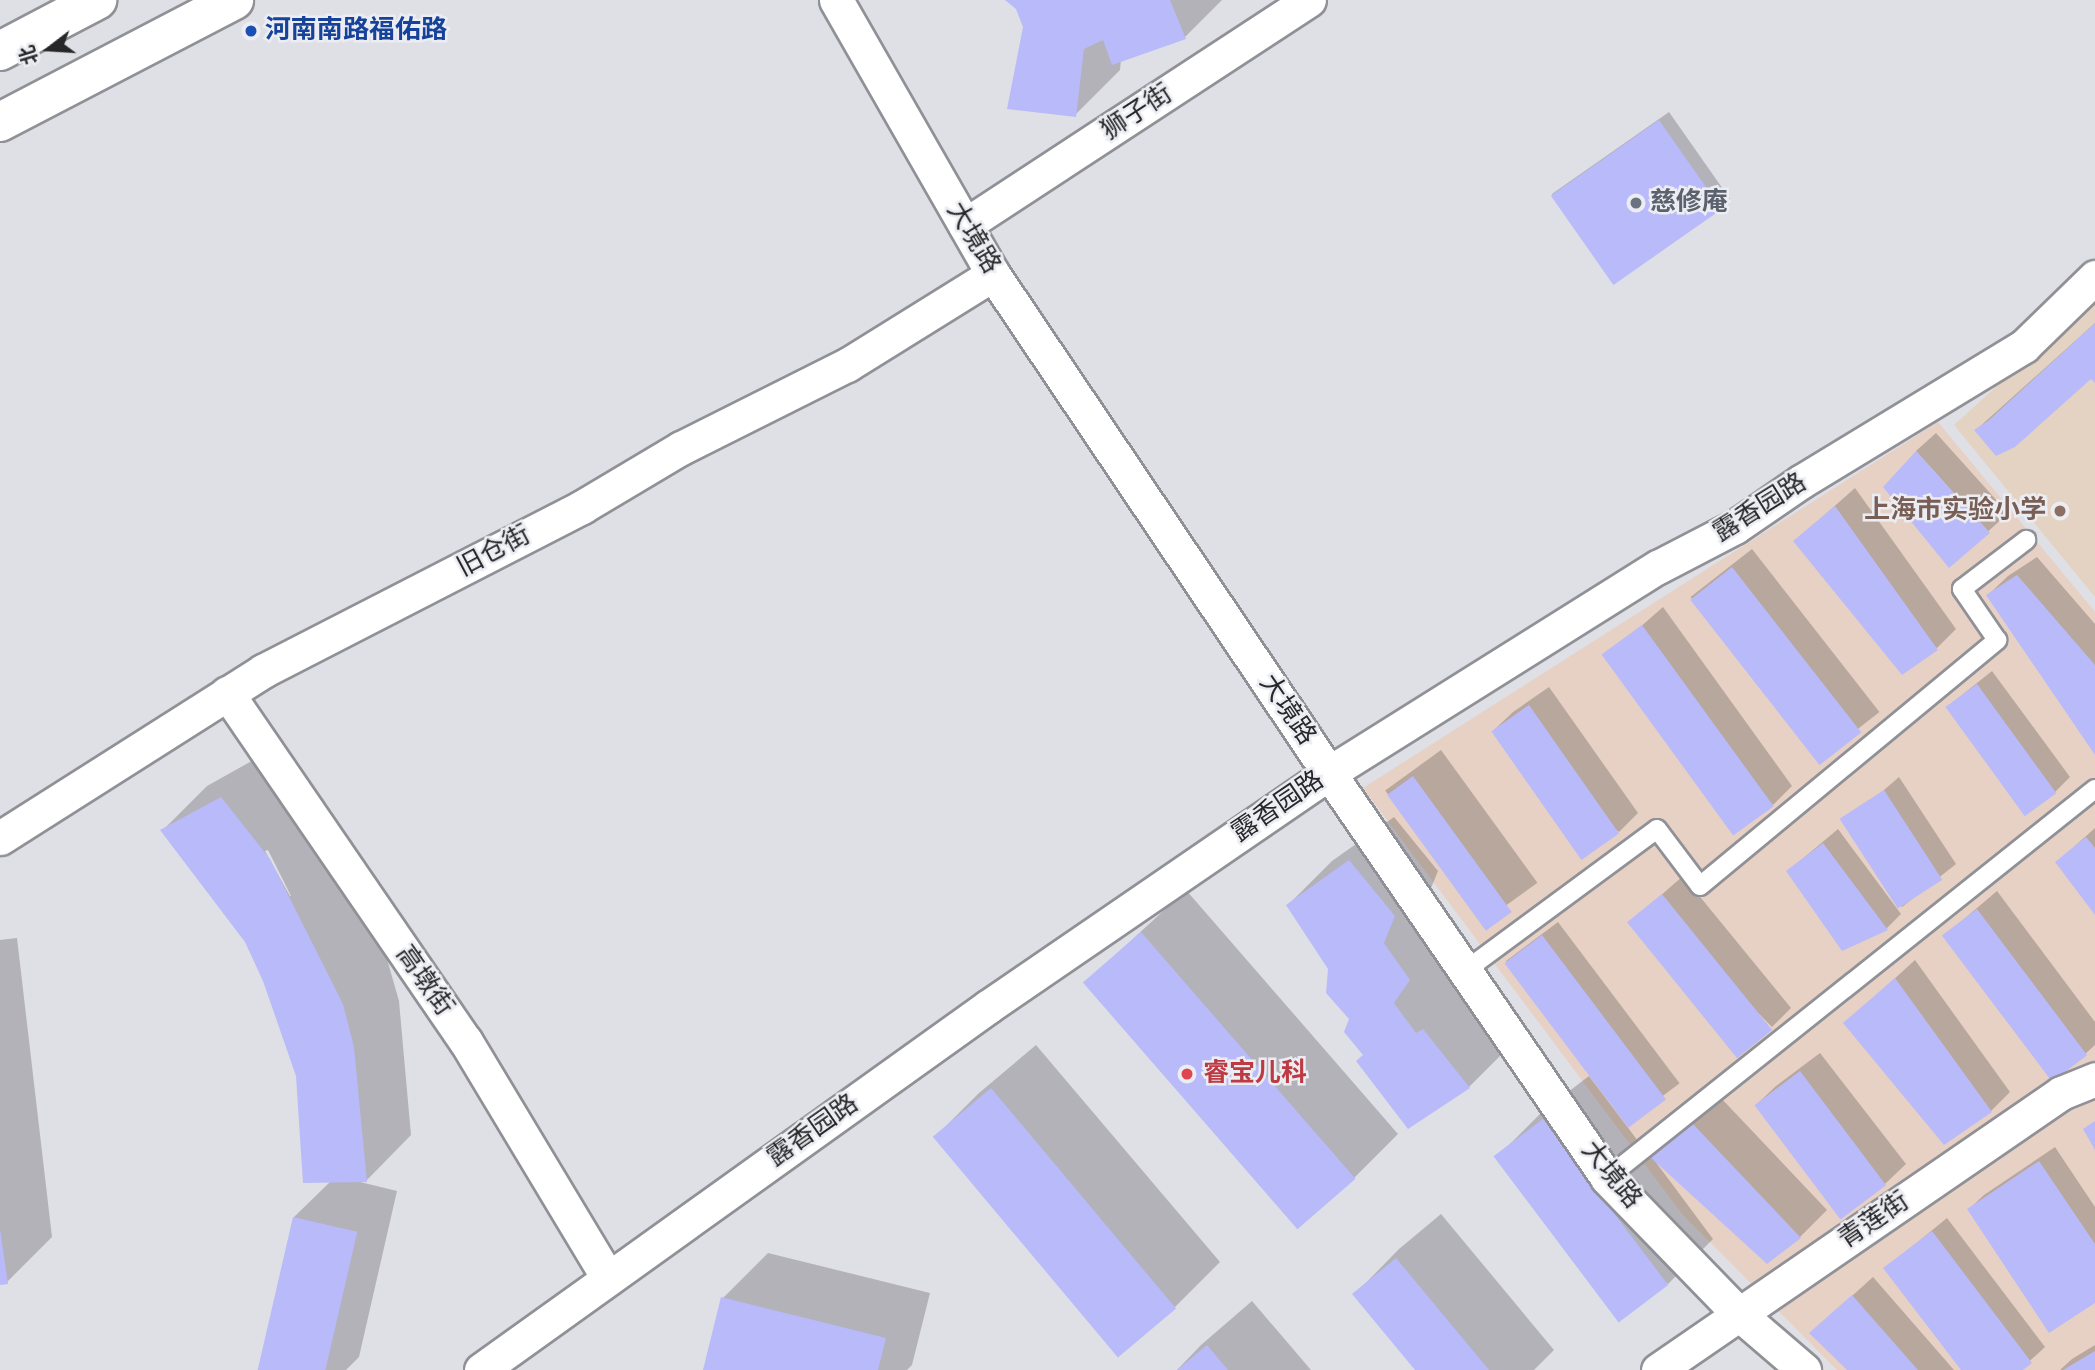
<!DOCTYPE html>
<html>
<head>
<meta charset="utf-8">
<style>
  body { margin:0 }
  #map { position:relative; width:2095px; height:1370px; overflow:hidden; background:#dfdfe6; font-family:Signika,"Noto Sans SC",sans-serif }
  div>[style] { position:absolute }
  .commercial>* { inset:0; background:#e7d1c5 }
  .education>* { inset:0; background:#e4d3c2 }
  .shadow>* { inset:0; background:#0003; transform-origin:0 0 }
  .building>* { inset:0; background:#b9baf9; transform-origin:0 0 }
  .roads { filter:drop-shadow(2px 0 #909197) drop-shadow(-2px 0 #909197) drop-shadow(0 2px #909197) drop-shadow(0 -2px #909197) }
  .lane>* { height:18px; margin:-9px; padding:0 9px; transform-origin:9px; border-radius:9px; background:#fff }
  .street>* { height:33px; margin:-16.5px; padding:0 16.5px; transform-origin:16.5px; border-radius:16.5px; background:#fff }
  .secondary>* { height:38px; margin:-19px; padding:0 19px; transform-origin:19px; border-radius:19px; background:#fff }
  .dots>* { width:19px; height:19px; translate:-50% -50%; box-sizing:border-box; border:4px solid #ecedf3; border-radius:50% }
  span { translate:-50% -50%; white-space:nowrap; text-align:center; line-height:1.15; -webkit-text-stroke:5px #ecedf3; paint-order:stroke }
  .transit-label { font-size:26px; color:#164399; font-weight:700 }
  .left { translate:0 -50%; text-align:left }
  .street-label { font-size:26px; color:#272729 }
  .worship-label { font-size:26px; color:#5b616d; font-weight:700 }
  .education-label { font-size:26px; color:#785e54; font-weight:700 }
  .right { translate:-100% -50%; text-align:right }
  .health-label { font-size:26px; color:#be3a42; font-weight:700 }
  .north { position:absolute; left:14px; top:14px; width:70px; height:70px; -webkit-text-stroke:5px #ecedf3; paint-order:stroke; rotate:253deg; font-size:19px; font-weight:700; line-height:28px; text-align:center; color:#272729 }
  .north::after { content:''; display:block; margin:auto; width:24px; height:32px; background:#272729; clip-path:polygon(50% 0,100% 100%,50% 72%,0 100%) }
</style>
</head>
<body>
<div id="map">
  <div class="commercial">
    <div style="clip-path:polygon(1938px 422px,2095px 612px,2095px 1370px,1837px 1370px,1683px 1215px,1363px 788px)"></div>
  </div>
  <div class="education">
    <div style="clip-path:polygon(2095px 297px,2095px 597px,1954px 425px)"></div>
  </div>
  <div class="shadow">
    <div style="clip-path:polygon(1007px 0,1222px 0,1185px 37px,1121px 60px,1120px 70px,1075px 115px,1017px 8px)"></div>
    <div style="left:1669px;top:112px;width:106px;height:143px;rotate:55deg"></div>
    <div style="clip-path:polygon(2095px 323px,2095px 380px,2091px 377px,1976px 430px)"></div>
    <div style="left:1936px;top:433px;width:108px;height:27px;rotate:48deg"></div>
    <div style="clip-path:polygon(1855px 488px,1956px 629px,1937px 648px,1795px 541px)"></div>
    <div style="left:1752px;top:549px;width:207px;height:78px;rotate:52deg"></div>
    <div style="clip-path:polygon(2037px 557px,2095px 624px,2095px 751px,1988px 595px,2008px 576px)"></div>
    <div style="clip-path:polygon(1663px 607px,1792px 786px,1773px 805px,1606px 657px)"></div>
    <div style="clip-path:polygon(1992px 671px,2070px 777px,2055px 792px,1947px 707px)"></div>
    <div style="clip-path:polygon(1549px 687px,1638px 813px,1619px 832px,1493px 731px,1513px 712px)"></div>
    <div style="left:1441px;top:750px;width:164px;height:69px;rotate:54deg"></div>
    <div style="clip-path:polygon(evenodd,266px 753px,315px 814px,387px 959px,399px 1001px,411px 1135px,367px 1180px,356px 1181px,397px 1191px,359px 1357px,346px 1370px,259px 1370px,294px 1217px,331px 1181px,265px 980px,246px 941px,163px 830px,207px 786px,266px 753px,268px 850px,291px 896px,290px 896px,265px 851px,268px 850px)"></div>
    <div style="clip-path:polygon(1899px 777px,1956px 864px,1902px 907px,1861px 810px)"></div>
    <div style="clip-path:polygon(1394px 817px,1438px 871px,1427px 898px,1513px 1043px,1469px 1087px,1364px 1054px,1330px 969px,1288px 905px,1332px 861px)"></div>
    <div style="clip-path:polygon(2095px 828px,2095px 912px,2057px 862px)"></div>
    <div style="clip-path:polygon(1838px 829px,1901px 914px,1887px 928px,1843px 949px,1788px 871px)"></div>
    <div style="clip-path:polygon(1683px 876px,1791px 1008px,1772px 1027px,1651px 904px)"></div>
    <div style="clip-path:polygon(1186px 890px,1398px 1134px,1354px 1178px,1085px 983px)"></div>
    <div style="clip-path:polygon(1997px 891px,2095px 1022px,2095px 1045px,2085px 1054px,1944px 936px)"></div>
    <div style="left:1558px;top:922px;width:202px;height:65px;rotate:53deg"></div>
    <div style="clip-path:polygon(17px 938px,52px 1237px,7px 1282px,0 1283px,0 940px)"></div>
    <div style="clip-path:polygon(1915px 960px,2010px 1092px,1991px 1111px,1846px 1023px)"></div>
    <div style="clip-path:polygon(1036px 1045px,1220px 1262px,1176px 1306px,1118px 1355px,935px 1137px,979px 1093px)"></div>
    <div style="clip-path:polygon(1820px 1053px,1906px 1164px,1886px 1183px,1843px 1215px,1756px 1105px,1776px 1086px)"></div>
    <div style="clip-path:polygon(1589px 1076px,1650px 1157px,1678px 1129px,1720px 1097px,1827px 1210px,1800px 1237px,1767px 1261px,1652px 1157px,1713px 1239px,1668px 1284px,1497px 1157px,1542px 1112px)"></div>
    <div style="clip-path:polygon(2055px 1147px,2095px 1207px,2095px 1300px,1969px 1209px,1984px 1195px)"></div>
    <div style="clip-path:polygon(1441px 1214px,1554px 1350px,1534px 1370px,1418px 1370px,1355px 1294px,1399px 1249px)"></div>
    <div style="clip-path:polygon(1947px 1218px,2045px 1347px,2020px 1370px,1963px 1370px,1886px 1268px)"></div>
    <div style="clip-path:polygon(768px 1253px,930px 1293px,912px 1365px,907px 1370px,705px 1370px,723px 1298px)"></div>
    <div style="clip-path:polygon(1873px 1277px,1954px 1370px,1849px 1370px,1811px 1333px)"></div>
    <div style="clip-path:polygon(1252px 1301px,1311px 1370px,1177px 1370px,1201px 1345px)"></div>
    <div style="clip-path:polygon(2095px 1345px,2095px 1370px,2060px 1370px,2072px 1359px)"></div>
  </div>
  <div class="building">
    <div style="clip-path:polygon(1005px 0,1170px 0,1186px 39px,1112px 65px,1103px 40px,1084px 49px,1076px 117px,1007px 109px,1023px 27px,1016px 9px)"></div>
    <div style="left:1659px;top:120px;width:109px;height:132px;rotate:55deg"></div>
    <div style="clip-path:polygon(2095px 323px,2095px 383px,2091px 379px,2015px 447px,1996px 456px,1974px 430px,1988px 421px)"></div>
    <div style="clip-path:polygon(1916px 451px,1990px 533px,1949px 568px,1883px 487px)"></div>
    <div style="clip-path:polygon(1835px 506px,1938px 650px,1902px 675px,1793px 541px)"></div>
    <div style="left:1732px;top:567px;width:210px;height:53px;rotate:52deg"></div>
    <div style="clip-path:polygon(2017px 575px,2095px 665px,2095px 755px,1986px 595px)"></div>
    <div style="left:1642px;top:625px;width:224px;height:50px;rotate:54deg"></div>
    <div style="left:1977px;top:684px;width:135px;height:39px;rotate:54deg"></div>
    <div style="left:1529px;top:705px;width:157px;height:46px;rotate:55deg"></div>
    <div style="left:1413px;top:776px;width:168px;height:32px;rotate:54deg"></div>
    <div style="left:1884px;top:790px;width:107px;height:53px;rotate:57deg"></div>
    <div style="clip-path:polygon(221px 797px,270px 859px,343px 1004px,354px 1047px,367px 1182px,303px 1183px,296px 1076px,263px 981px,245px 942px,160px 830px)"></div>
    <div style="clip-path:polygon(2086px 837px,2095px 848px,2095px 915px,2055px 862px)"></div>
    <div style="clip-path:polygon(1823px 843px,1888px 930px,1842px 951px,1786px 871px)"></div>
    <div style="clip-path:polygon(1349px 860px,1395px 916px,1384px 943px,1410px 980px,1394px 1003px,1416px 1033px,1423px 1029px,1470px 1088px,1408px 1129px,1356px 1061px,1363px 1055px,1344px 1032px,1349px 1019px,1326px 993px,1328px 969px,1286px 905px)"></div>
    <div style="left:1662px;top:894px;width:175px;height:45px;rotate:51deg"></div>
    <div style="left:1977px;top:909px;width:183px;height:44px;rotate:53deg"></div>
    <div style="left:1141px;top:932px;width:327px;height:77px;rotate:49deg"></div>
    <div style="left:1542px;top:935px;width:206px;height:47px;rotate:53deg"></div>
    <div style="clip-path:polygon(1895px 978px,1992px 1112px,1944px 1145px,1843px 1023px)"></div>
    <div style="left:1800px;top:1071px;width:143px;height:57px;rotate:53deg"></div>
    <div style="left:991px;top:1088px;width:288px;height:76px;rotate:50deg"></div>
    <div style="left:1543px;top:1119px;width:208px;height:62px;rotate:53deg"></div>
    <div style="clip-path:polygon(2095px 1121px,2095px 1150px,2083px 1129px)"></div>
    <div style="clip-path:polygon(1692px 1123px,1801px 1238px,1767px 1264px,1649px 1156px)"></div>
    <div style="clip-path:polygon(2039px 1161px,2095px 1244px,2095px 1303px,2049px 1333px,1967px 1209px)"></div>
    <div style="left:293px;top:1217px;width:66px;height:157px;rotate:13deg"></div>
    <div style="clip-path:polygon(0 1229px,8px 1284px,0 1285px)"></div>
    <div style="clip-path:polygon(1932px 1231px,2032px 1363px,2023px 1370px,1961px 1370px,1883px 1268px)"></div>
    <div style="clip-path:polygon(1396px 1258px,1489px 1370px,1415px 1370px,1352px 1294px)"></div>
    <div style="clip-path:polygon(1852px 1295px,1918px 1370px,1847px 1370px,1809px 1333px)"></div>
    <div style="clip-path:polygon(721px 1297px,886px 1338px,878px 1370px,703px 1370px)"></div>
    <div style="clip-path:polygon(1207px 1345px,1228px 1370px,1177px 1370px)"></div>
    <div style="clip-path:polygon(2095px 1351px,2095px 1370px,2063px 1370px)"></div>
  </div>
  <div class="roads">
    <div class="lane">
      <div style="left:1466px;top:970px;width:237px;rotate:-36.4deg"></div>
      <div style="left:1657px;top:829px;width:71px;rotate:53deg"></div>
      <div style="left:1700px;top:886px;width:386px;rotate:-39.6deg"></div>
      <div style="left:1997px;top:640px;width:62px;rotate:-124.5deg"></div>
      <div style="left:1962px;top:589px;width:81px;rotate:-37.4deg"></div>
      <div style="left:1607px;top:1178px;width:624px;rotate:-38.56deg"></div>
    </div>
    <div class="street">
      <div style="left:836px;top:0;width:316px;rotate:60.2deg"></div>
      <div style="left:993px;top:274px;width:602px;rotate:56.05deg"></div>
      <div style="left:1329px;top:773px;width:491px;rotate:55.5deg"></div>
      <div style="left:1607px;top:1178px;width:190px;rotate:45.9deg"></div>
      <div style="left:1739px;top:1314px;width:86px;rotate:40.7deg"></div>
      <div style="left:965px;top:225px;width:411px;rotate:-33.2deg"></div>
      <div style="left:227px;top:693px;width:421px;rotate:55.6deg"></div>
      <div style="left:465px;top:1040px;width:278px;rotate:59deg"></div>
      <div style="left:0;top:838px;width:312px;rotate:-32.4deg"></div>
      <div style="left:263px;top:671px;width:359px;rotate:-27.2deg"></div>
      <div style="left:582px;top:507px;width:115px;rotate:-30.8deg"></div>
      <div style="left:681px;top:448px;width:186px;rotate:-26.6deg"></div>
      <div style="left:847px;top:365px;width:172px;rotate:-31.9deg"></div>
      <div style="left:481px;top:1370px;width:625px;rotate:-35.62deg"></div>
      <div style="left:989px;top:1006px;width:412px;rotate:-34.4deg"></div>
      <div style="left:1329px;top:773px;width:388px;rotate:-32.1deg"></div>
      <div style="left:1658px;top:567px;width:87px;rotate:-27.5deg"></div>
      <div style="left:1735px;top:527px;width:81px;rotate:-34.5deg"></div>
      <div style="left:1802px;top:481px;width:260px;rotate:-31.3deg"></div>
      <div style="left:2024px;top:346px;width:99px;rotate:-44.2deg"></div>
      <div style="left:1658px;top:1370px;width:489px;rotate:-34.5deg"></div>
      <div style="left:2061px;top:1093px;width:37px;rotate:-22deg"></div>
    </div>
    <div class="secondary">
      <div style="left:0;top:51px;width:110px;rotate:-27.7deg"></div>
      <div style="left:0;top:122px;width:264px;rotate:-27.5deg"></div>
    </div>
  </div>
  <div class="dots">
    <div style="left:251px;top:31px;background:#1a4fb4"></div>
    <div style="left:1636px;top:203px;background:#6b7280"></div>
    <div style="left:2060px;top:511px;background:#8d6e63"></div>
    <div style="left:1187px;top:1074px;background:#e0444e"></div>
  </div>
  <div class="transit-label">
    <span class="left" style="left:265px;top:31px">河南南路福佑路</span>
  </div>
  <div class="street-label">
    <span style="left:1137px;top:113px;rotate:-33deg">狮子街</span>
    <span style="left:973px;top:238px;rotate:59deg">大境路</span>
    <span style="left:1760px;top:508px;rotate:-32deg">露香园路</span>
    <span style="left:494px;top:552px;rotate:-28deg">旧仓街</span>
    <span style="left:1287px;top:710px;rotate:56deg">大境路</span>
    <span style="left:1278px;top:807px;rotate:-34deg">露香园路</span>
    <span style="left:424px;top:981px;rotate:55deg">高墩街</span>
    <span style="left:813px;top:1131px;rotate:-35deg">露香园路</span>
    <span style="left:1611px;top:1175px;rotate:51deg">大境路</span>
    <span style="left:1874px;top:1221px;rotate:-34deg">青莲街</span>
  </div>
  <div class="worship-label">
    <span class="left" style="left:1650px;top:203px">慈修庵</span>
  </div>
  <div class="education-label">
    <span class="right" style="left:2046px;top:511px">上海市实验小学</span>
  </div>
  <div class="health-label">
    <span class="left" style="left:1203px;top:1074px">睿宝儿科</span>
  </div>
  <div class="north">北</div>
</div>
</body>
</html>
